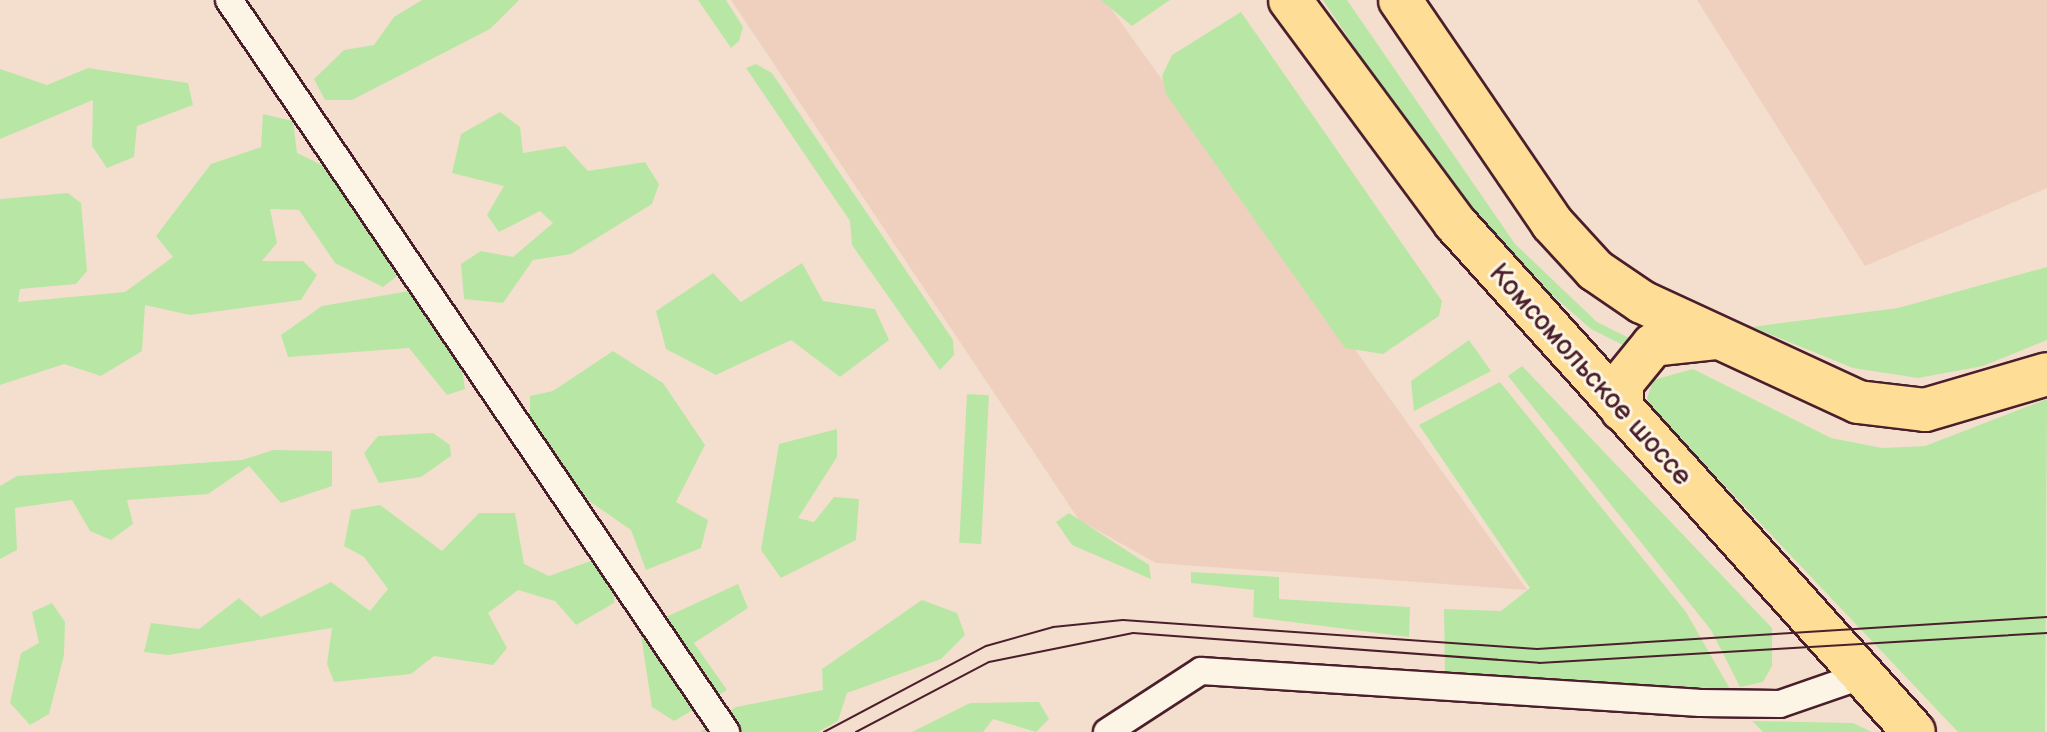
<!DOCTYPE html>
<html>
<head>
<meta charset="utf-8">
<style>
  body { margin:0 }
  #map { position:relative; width:2047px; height:732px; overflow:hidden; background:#f4dfce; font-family:"Balsamiq Sans",sans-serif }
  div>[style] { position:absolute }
  .built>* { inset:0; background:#efd0be }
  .green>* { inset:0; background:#b8e7a5; transform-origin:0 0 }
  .roads { filter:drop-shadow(2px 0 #4a1f2b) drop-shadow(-2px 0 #4a1f2b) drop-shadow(0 2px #4a1f2b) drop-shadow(0 -2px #4a1f2b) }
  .minor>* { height:26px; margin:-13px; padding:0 13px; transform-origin:13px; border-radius:13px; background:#fcf5e5 }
  .primary>* { height:42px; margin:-21px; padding:0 21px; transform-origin:21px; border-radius:21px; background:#fedd96 }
  .tram>* { height:2px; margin:-1px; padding:0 1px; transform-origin:1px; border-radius:1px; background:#4a1f2b }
  span { translate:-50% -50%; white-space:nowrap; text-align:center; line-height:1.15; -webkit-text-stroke:6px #fcf5e5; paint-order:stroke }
  .street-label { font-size:28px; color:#4a1f2b }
</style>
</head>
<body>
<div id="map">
  <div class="built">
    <div style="clip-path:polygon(731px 0,1105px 0,1527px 590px,1156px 563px,1079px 520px)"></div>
    <div style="clip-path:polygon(1697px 0,2047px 0,2047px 188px,1865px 266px)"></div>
  </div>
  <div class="green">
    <div style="clip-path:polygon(422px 0,519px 0,490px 29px,352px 100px,325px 100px,314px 79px,344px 50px,374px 45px,394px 17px)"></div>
    <div style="clip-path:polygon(698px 0,726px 0,743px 27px,739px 41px,731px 48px)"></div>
    <div style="clip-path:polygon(1101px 0,1170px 0,1132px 26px)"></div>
    <div style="clip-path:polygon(1323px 0,1347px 0,1515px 244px,1597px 322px,1637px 342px,1629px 348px,1591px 329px,1505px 254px,1432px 163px)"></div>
    <div style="clip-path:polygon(1241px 12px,1442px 301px,1439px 316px,1383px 354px,1345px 348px,1166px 94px,1162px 76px,1172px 55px)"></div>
    <div style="clip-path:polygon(756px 64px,772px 73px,953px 340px,954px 355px,940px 370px,852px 245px,850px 221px,746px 68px)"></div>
    <div style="clip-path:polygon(88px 68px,188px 83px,193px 105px,137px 126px,134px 157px,107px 168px,92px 146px,93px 100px,0 139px,0 69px,47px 85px)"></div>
    <div style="clip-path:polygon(500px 112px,520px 127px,523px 153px,565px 146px,588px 171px,645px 162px,659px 184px,652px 204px,571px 254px,533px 260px,503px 303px,464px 299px,461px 264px,481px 251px,513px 257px,553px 223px,540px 211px,499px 232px,487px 215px,504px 186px,452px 173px,461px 134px)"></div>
    <div style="clip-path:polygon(263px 114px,293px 121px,297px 153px,332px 170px,405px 270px,383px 287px,335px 263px,299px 210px,270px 209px,277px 243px,262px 261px,303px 261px,317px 275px,301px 300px,190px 315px,145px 305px,142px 351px,101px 376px,64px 364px,0 385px,0 199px,68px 193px,81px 203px,87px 271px,76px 284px,20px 289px,18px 302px,125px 292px,173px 257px,156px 236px,211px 164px,261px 147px)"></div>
    <div style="clip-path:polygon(802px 263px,823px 301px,875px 309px,889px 340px,840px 377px,791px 340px,716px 375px,666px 349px,656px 311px,713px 273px,741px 302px)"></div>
    <div style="clip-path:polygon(2047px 267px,2047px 340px,1983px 366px,1918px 378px,1853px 368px,1752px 327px,1898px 308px)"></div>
    <div style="clip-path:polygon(415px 290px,452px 304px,465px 389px,447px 395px,409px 348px,288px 357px,281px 335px,322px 306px)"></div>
    <div style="clip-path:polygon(1469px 340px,1491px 371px,1414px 411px,1411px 381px)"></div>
    <div style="clip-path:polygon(613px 351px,663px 383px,705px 445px,676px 502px,708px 520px,701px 548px,646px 570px,631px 530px,589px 501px,530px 420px,530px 396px,553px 391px)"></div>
    <div style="clip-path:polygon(1522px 366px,1772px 628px,1772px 666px,1763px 682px,1740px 687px,1711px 630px,1508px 376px)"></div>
    <div style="clip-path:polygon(1693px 369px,1831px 438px,1882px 448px,1925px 446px,2047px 399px,2045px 732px,1958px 732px,1655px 412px,1647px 399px,1653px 380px)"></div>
    <div style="clip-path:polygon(1500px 382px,1686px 612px,1730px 689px,1445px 674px,1444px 609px,1501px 611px,1530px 588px,1419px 425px)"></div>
    <div style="left:967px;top:394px;width:22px;height:149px;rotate:3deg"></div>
    <div style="clip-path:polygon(837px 429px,837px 457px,798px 518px,814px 522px,834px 497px,859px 499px,856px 540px,781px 578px,761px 550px,779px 444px)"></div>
    <div style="clip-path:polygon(433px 433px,450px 445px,451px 456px,421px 477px,379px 483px,364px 453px,378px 436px)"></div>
    <div style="clip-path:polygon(273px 450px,332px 451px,332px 486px,281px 503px,249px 466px,208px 494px,127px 500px,133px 524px,111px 540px,90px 531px,72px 500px,15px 508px,17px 550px,0 559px,0 486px,17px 476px,242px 460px)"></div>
    <div style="clip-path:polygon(380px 505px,442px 551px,479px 513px,515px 513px,524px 564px,549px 576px,599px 558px,615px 576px,614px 603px,576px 625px,555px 601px,518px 590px,488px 613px,507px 648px,493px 665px,434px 656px,411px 674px,334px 682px,327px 664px,332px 628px,168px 655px,144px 652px,151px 623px,199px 629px,239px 598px,261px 617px,331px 582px,370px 611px,388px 589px,364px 557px,344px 546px,351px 510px)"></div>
    <div style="clip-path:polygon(1069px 513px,1149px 565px,1151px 579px,1072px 545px,1056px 522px)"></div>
    <div style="clip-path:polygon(1191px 572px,1279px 577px,1279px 599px,1410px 607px,1409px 637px,1253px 617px,1254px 590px,1191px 583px)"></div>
    <div style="clip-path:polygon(738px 584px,748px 608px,694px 643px,727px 690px,674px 721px,652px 707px,640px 629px)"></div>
    <div style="clip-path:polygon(922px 600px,957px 613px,965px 635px,941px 659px,847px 693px,838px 721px,818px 732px,700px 732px,736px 707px,823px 690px,822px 669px)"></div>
    <div style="clip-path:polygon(52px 603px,65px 622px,64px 655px,49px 714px,30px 725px,10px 703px,21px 653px,39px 643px,32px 612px)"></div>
    <div style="clip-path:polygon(1039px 702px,1049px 719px,1036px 732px,993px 719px,983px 732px,912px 732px,970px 703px)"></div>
    <div style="clip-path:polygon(1752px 721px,1853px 723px,1872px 732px,1763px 732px)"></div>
  </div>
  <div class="roads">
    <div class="minor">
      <div style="left:229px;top:0;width:885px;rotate:55.82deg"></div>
      <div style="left:1107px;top:732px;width:112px;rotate:-33deg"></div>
      <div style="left:1201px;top:671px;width:501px;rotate:3.66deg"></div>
      <div style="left:1701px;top:703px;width:79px;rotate:0.7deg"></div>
      <div style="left:1780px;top:704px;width:86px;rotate:-19.1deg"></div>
    </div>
    <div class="primary">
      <div style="left:1290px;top:0;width:277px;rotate:53.5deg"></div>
      <div style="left:1455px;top:223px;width:685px;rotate:47.96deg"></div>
      <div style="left:1400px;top:0;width:270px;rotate:55.7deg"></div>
      <div style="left:1552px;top:223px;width:64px;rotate:47.5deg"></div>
      <div style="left:1595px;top:270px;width:57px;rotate:34.2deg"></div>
      <div style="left:1642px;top:302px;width:238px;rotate:24.8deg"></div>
      <div style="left:1858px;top:402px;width:67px;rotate:6.8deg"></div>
      <div style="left:1925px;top:410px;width:127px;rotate:-16.4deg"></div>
      <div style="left:1622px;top:410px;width:27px;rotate:-90deg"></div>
      <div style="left:1622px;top:383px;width:49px;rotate:-50.8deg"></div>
      <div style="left:1653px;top:345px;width:63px;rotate:-6.3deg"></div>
    </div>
  </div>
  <div class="tram">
    <div style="left:824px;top:732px;width:183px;rotate:-28deg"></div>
    <div style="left:986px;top:646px;width:70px;rotate:-15.8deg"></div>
    <div style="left:1053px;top:627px;width:70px;rotate:-5.7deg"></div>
    <div style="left:1123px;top:620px;width:415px;rotate:4deg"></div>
    <div style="left:1537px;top:649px;width:511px;rotate:-3.59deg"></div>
    <div style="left:856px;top:732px;width:150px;rotate:-27.8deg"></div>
    <div style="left:989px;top:662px;width:147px;rotate:-11.4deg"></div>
    <div style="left:1133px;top:633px;width:407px;rotate:4.2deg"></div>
    <div style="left:1539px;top:663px;width:509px;rotate:-3.38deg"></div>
  </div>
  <div class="street-label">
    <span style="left:1590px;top:375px;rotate:48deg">Комсомольское шоссе</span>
  </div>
</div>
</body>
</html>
